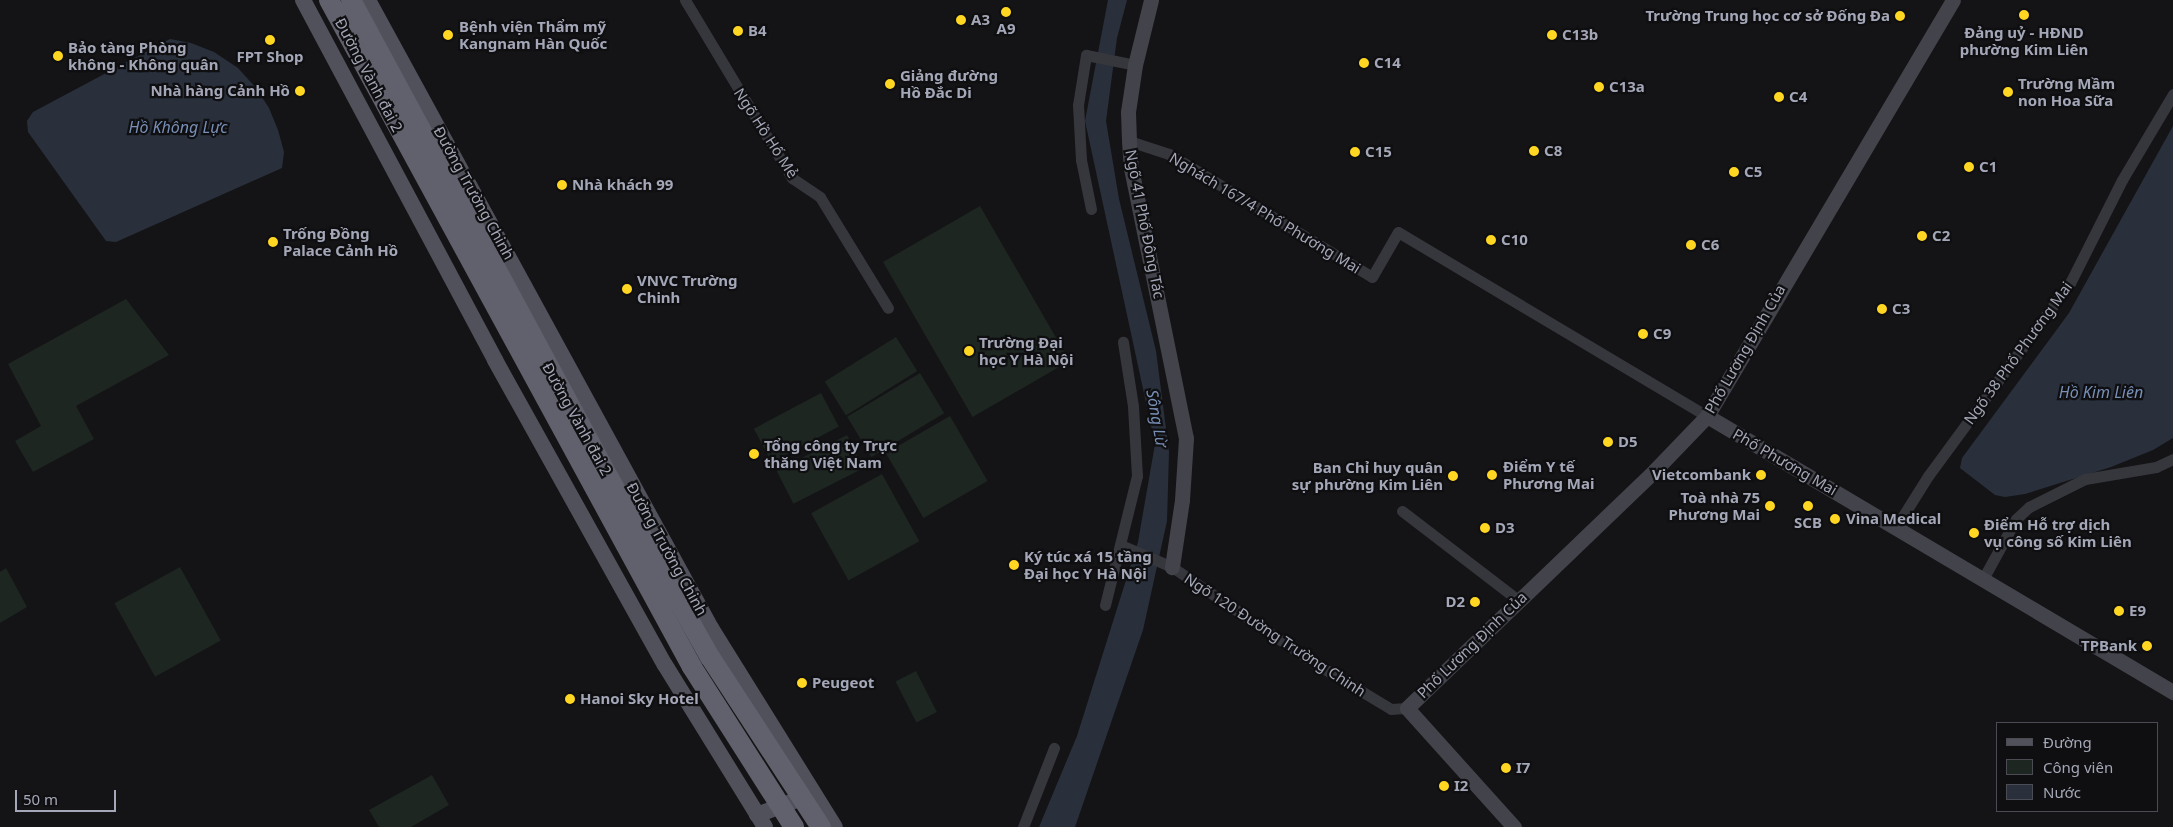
<!DOCTYPE html>
<html>
<head>
<meta charset="utf-8">
<style>
  body { margin:0 }
  #map { position:relative; width:2173px; height:827px; overflow:hidden; background:#141416; font-family:"Noto Sans",sans-serif }
  div>[style] { position:absolute }
  .green>* { inset:0; background:#1d2620; transform-origin:0 0 }
  .water>* { inset:0; background:#29303b }
  .street>* { height:11px; margin:-5.5px; padding:0 5.5px; transform-origin:5.5px; border-radius:5.5px; background:#36363d }
  .secondary>* { height:15px; margin:-7.5px; padding:0 7.5px; transform-origin:7.5px; border-radius:7.5px; background:#42434b }
  .primary>* { height:16px; margin:-8px; padding:0 8px; transform-origin:8px; border-radius:8px; background:#50515a }
  .highway-bridge>* { height:20px; margin:-10px; padding:0 10px; transform-origin:10px; border-radius:10px; background:#60616c }
  .dots>* { width:14px; height:14px; translate:-50% -50%; box-sizing:border-box; border:2px solid #0f0f11; border-radius:50% }
  span { translate:-50% -50%; white-space:nowrap; text-align:center; line-height:1.15; -webkit-text-stroke:4.5px #0f0f11; paint-order:stroke }
  .poi-label { font-size:15px; color:#a4a7b7; font-weight:700 }
  .right { translate:-100% -50%; text-align:right }
  .left { translate:0 -50%; text-align:left }
  .street-label { font-size:15px; color:#a4a7b7 }
  .water-label { font-size:16px; color:#788fb6; font-style:italic }
  .legend { position:absolute; left:1996px; top:722px; width:162px; height:90px; box-sizing:border-box; background:#0f0f11; border:1px solid #4b4c53; margin:0; padding:6px 9px; list-style:none; font-size:15px; color:#a4a7b7 }
  .legend li { display:flex; align-items:center; gap:10px; height:25px }
  .legend b { width:25px; border:1px solid #4b4c53 }
  .scale { position:absolute; left:15px; top:790px; width:101px; height:22px; box-sizing:border-box; border:2px solid #a4a7b7; border-top:0; padding-left:6px; font-size:15px; line-height:18px; white-space:nowrap; color:#a4a7b7; -webkit-text-stroke:4px #0f0f11; paint-order:stroke }
</style>
</head>
<body>
<div id="map">
  <div class="green">
    <div style="left:980px;top:206px;width:179px;height:112px;rotate:60deg"></div>
    <div style="clip-path:polygon(126px 299px,169px 355px,76px 406px,94px 439px,33px 472px,15px 441px,41px 426px,8px 364px)"></div>
    <div style="left:896px;top:337px;width:40px;height:84px;rotate:58deg"></div>
    <div style="left:920px;top:373px;width:47px;height:85px;rotate:59deg"></div>
    <div style="left:821px;top:393px;width:38px;height:76px;rotate:62deg"></div>
    <div style="left:950px;top:416px;width:75px;height:74px;rotate:60deg"></div>
    <div style="left:847px;top:435px;width:37px;height:79px;rotate:63deg"></div>
    <div style="left:882px;top:474px;width:77px;height:81px;rotate:61deg"></div>
    <div style="left:180px;top:567px;width:84px;height:75px;rotate:61deg"></div>
    <div style="clip-path:polygon(6px 568px,27px 607px,0 623px,0 572px)"></div>
    <div style="left:916px;top:671px;width:46px;height:23px;rotate:63deg"></div>
    <div style="clip-path:polygon(432px 775px,449px 805px,411px 827px,379px 827px,369px 810px)"></div>
  </div>
  <div class="water">
    <div style="clip-path:polygon(1108px 0,1127px 0,1117px 38px,1106px 121px,1119px 199px,1156px 351px,1169px 452px,1167px 521px,1143px 630px,1075px 827px,1039px 827px,1077px 736px,1138px 542px,1155px 444px,1085px 121px)"></div>
    <div style="clip-path:polygon(170px 39px,191px 43px,214px 52px,238px 68px,256px 88px,269px 108px,278px 130px,284px 152px,282px 168px,116px 242px,106px 241px,28px 132px,27px 121px,33px 112px)"></div>
    <div style="clip-path:polygon(2173px 126px,2173px 438px,2153px 450px,2111px 467px,2025px 494px,2005px 497px,1995px 495px,1960px 468px,1962px 458px,2069px 313px)"></div>
  </div>
  <div class="street">
    <div style="left:685px;top:0;width:208px;rotate:59deg"></div>
    <div style="left:792px;top:178px;width:34px;rotate:34deg"></div>
    <div style="left:820px;top:197px;width:130px;rotate:58.5deg"></div>
    <div style="left:1129px;top:141px;width:42px;rotate:18deg"></div>
    <div style="left:1169px;top:154px;width:237px;rotate:31.2deg"></div>
    <div style="left:1372px;top:277px;width:52px;rotate:-60deg"></div>
    <div style="left:1398px;top:232px;width:360px;rotate:30.8deg"></div>
    <div style="left:1091px;top:209px;width:50px;rotate:-101.5deg"></div>
    <div style="left:1081px;top:160px;width:55px;rotate:-93.1deg"></div>
    <div style="left:1078px;top:105px;width:51px;rotate:-80.9deg"></div>
    <div style="left:1086px;top:55px;width:50px;rotate:11.5deg"></div>
    <div style="left:1402px;top:511px;width:146px;rotate:37.5deg"></div>
    <div style="left:1896px;top:527px;width:60px;rotate:-57.9deg"></div>
    <div style="left:1928px;top:476px;width:240px;rotate:-53.7deg"></div>
    <div style="left:2070px;top:283px;width:115px;rotate:-63.2deg"></div>
    <div style="left:2122px;top:180px;width:100px;rotate:-59.3deg"></div>
    <div style="left:1121px;top:545px;width:56px;rotate:23.3deg"></div>
    <div style="left:1172px;top:567px;width:176px;rotate:33.9deg"></div>
    <div style="left:1318px;top:665px;width:85px;rotate:31.1deg"></div>
    <div style="left:1391px;top:709px;width:16px;rotate:-4deg"></div>
    <div style="left:1983px;top:579px;width:68px;rotate:-61.2deg"></div>
    <div style="left:2016px;top:519px;width:18px;rotate:-43deg"></div>
    <div style="left:2029px;top:507px;width:63px;rotate:-26.6deg"></div>
    <div style="left:2085px;top:479px;width:72px;rotate:-9.6deg"></div>
    <div style="left:2156px;top:467px;width:19px;rotate:-25deg"></div>
    <div style="left:1105px;top:605px;width:133px;rotate:-76.1deg"></div>
    <div style="left:1137px;top:476px;width:70px;rotate:-93.3deg"></div>
    <div style="left:1133px;top:406px;width:65px;rotate:-98.9deg"></div>
    <div style="left:1023px;top:827px;width:85px;rotate:-68.6deg"></div>
  </div>
  <div class="secondary">
    <div style="left:1151px;top:0;width:67px;rotate:103.8deg"></div>
    <div style="left:1135px;top:65px;width:48px;rotate:98.5deg"></div>
    <div style="left:1128px;top:112px;width:29px;rotate:88deg"></div>
    <div style="left:1129px;top:141px;width:27px;rotate:86deg"></div>
    <div style="left:1131px;top:168px;width:276px;rotate:78.5deg"></div>
    <div style="left:1186px;top:438px;width:62px;rotate:93.7deg"></div>
    <div style="left:1182px;top:500px;width:68px;rotate:98.5deg"></div>
    <div style="left:1707px;top:416px;width:542px;rotate:30.64deg"></div>
    <div style="left:1514px;top:827px;width:160px;rotate:-132deg"></div>
    <div style="left:1407px;top:708px;width:344px;rotate:-43.8deg"></div>
    <div style="left:1655px;top:470px;width:75px;rotate:-46.1deg"></div>
    <div style="left:1707px;top:416px;width:483px;rotate:-59.4deg"></div>
  </div>
  <div class="primary">
    <div style="left:303px;top:0;width:408px;rotate:61.9deg"></div>
    <div style="left:495px;top:360px;width:349px;rotate:60.9deg"></div>
    <div style="left:665px;top:665px;width:190px;rotate:58.3deg"></div>
    <div style="left:368px;top:0;width:716px;rotate:61.36deg"></div>
    <div style="left:711px;top:628px;width:234px;rotate:58.1deg"></div>
    <div style="left:757px;top:815px;width:59px;rotate:-20.9deg"></div>
  </div>
  <div class="highway-bridge">
    <div style="left:329px;top:0;width:759px;rotate:61.44deg"></div>
    <div style="left:692px;top:667px;width:190px;rotate:57.5deg"></div>
    <div style="left:351px;top:0;width:543px;rotate:61.64deg"></div>
    <div style="left:609px;top:478px;width:206px;rotate:60.6deg"></div>
    <div style="left:710px;top:657px;width:203px;rotate:56.9deg"></div>
  </div>
  <div class="dots">
    <div style="left:1006px;top:12px;background:#ffd622"></div>
    <div style="left:2024px;top:15px;background:#ffd622"></div>
    <div style="left:1900px;top:16px;background:#ffd622"></div>
    <div style="left:961px;top:20px;background:#ffd622"></div>
    <div style="left:738px;top:31px;background:#ffd622"></div>
    <div style="left:448px;top:35px;background:#ffd622"></div>
    <div style="left:1552px;top:35px;background:#ffd622"></div>
    <div style="left:270px;top:40px;background:#ffd622"></div>
    <div style="left:58px;top:56px;background:#ffd622"></div>
    <div style="left:1364px;top:63px;background:#ffd622"></div>
    <div style="left:890px;top:84px;background:#ffd622"></div>
    <div style="left:1599px;top:87px;background:#ffd622"></div>
    <div style="left:300px;top:91px;background:#ffd622"></div>
    <div style="left:2008px;top:92px;background:#ffd622"></div>
    <div style="left:1779px;top:97px;background:#ffd622"></div>
    <div style="left:1534px;top:151px;background:#ffd622"></div>
    <div style="left:1355px;top:152px;background:#ffd622"></div>
    <div style="left:1969px;top:167px;background:#ffd622"></div>
    <div style="left:1734px;top:172px;background:#ffd622"></div>
    <div style="left:562px;top:185px;background:#ffd622"></div>
    <div style="left:1922px;top:236px;background:#ffd622"></div>
    <div style="left:1491px;top:240px;background:#ffd622"></div>
    <div style="left:273px;top:242px;background:#ffd622"></div>
    <div style="left:1691px;top:245px;background:#ffd622"></div>
    <div style="left:627px;top:289px;background:#ffd622"></div>
    <div style="left:1882px;top:309px;background:#ffd622"></div>
    <div style="left:1643px;top:334px;background:#ffd622"></div>
    <div style="left:969px;top:351px;background:#ffd622"></div>
    <div style="left:1608px;top:442px;background:#ffd622"></div>
    <div style="left:754px;top:454px;background:#ffd622"></div>
    <div style="left:1492px;top:475px;background:#ffd622"></div>
    <div style="left:1761px;top:475px;background:#ffd622"></div>
    <div style="left:1453px;top:476px;background:#ffd622"></div>
    <div style="left:1770px;top:506px;background:#ffd622"></div>
    <div style="left:1808px;top:506px;background:#ffd622"></div>
    <div style="left:1835px;top:519px;background:#ffd622"></div>
    <div style="left:1485px;top:528px;background:#ffd622"></div>
    <div style="left:1974px;top:533px;background:#ffd622"></div>
    <div style="left:1014px;top:565px;background:#ffd622"></div>
    <div style="left:1475px;top:602px;background:#ffd622"></div>
    <div style="left:2119px;top:611px;background:#ffd622"></div>
    <div style="left:2147px;top:646px;background:#ffd622"></div>
    <div style="left:802px;top:683px;background:#ffd622"></div>
    <div style="left:570px;top:699px;background:#ffd622"></div>
    <div style="left:1506px;top:768px;background:#ffd622"></div>
    <div style="left:1444px;top:786px;background:#ffd622"></div>
  </div>
  <div class="poi-label">
    <span class="right" style="left:1890px;top:16px">Trường Trung học cơ sở Đống Đa</span>
    <span class="left" style="left:971px;top:20px">A3</span>
    <span class="left" style="left:459px;top:35px">Bệnh viện Thẩm mỹ<br>Kangnam Hàn Quốc</span>
    <span style="left:1006px;top:29px">A9</span>
    <span class="left" style="left:748px;top:31px">B4</span>
    <span style="left:2024px;top:41px">Đảng uỷ - HĐND<br>phường Kim Liên</span>
    <span class="left" style="left:1562px;top:35px">C13b</span>
    <span class="left" style="left:68px;top:56px">Bảo tàng Phòng<br>không - Không quân</span>
    <span style="left:270px;top:57px">FPT Shop</span>
    <span class="left" style="left:1374px;top:63px">C14</span>
    <span class="left" style="left:900px;top:84px">Giảng đường<br>Hồ Đắc Di</span>
    <span class="left" style="left:2018px;top:92px">Trường Mầm<br>non Hoa Sữa</span>
    <span class="left" style="left:1609px;top:87px">C13a</span>
    <span class="right" style="left:290px;top:91px">Nhà hàng Cảnh Hồ</span>
    <span class="left" style="left:1789px;top:97px">C4</span>
    <span class="left" style="left:1544px;top:151px">C8</span>
    <span class="left" style="left:1365px;top:152px">C15</span>
    <span class="left" style="left:1979px;top:167px">C1</span>
    <span class="left" style="left:1744px;top:172px">C5</span>
    <span class="left" style="left:572px;top:185px">Nhà khách 99</span>
    <span class="left" style="left:283px;top:242px">Trống Đồng<br>Palace Cảnh Hồ</span>
    <span class="left" style="left:1932px;top:236px">C2</span>
    <span class="left" style="left:1501px;top:240px">C10</span>
    <span class="left" style="left:1701px;top:245px">C6</span>
    <span class="left" style="left:637px;top:289px">VNVC Trường<br>Chinh</span>
    <span class="left" style="left:1892px;top:309px">C3</span>
    <span class="left" style="left:1653px;top:334px">C9</span>
    <span class="left" style="left:979px;top:351px">Trường Đại<br>học Y Hà Nội</span>
    <span class="left" style="left:1618px;top:442px">D5</span>
    <span class="left" style="left:764px;top:454px">Tổng công ty Trực<br>thăng Việt Nam</span>
    <span class="left" style="left:1503px;top:475px">Điểm Y tế<br>Phương Mai</span>
    <span class="right" style="left:1443px;top:476px">Ban Chỉ huy quân<br>sự phường Kim Liên</span>
    <span class="right" style="left:1751px;top:475px">Vietcombank</span>
    <span class="right" style="left:1760px;top:506px">Toà nhà 75<br>Phương Mai</span>
    <span class="left" style="left:1846px;top:519px">Vina Medical</span>
    <span style="left:1808px;top:523px">SCB</span>
    <span class="left" style="left:1984px;top:533px">Điểm Hỗ trợ dịch<br>vụ công số Kim Liên</span>
    <span class="left" style="left:1495px;top:528px">D3</span>
    <span class="left" style="left:1024px;top:565px">Ký túc xá 15 tầng<br>Đại học Y Hà Nội</span>
    <span class="right" style="left:1465px;top:602px">D2</span>
    <span class="left" style="left:2129px;top:611px">E9</span>
    <span class="right" style="left:2137px;top:646px">TPBank</span>
    <span class="left" style="left:812px;top:683px">Peugeot</span>
    <span class="left" style="left:580px;top:699px">Hanoi Sky Hotel</span>
    <span class="left" style="left:1516px;top:768px">I7</span>
    <span class="left" style="left:1454px;top:786px">I2</span>
  </div>
  <div class="street-label">
    <span style="left:369px;top:75px;rotate:62deg">Đường Vành đai 2</span>
    <span style="left:766px;top:133px;rotate:57deg">Ngõ Hồ Hố Mẻ</span>
    <span style="left:474px;top:193px;rotate:61deg">Đường Trường Chinh</span>
    <span style="left:1265px;top:213px;rotate:31deg">Nghách 167/4 Phố Phương Mai</span>
    <span style="left:1145px;top:224px;rotate:79deg">Ngõ 41 Phố Đông Tác</span>
    <span style="left:1745px;top:349px;rotate:-60deg">Phố Lương Định Của</span>
    <span style="left:2018px;top:353px;rotate:-54deg">Ngõ 38 Phố Phương Mai</span>
    <span style="left:577px;top:419px;rotate:61deg">Đường Vành đai 2</span>
    <span style="left:1785px;top:462px;rotate:30deg">Phố Phương Mai</span>
    <span style="left:667px;top:549px;rotate:61deg">Đường Trường Chinh</span>
    <span style="left:1275px;top:635px;rotate:33deg">Ngõ 120 Đường Trường Chinh</span>
    <span style="left:1472px;top:645px;rotate:-44deg">Phố Lương Định Của</span>
  </div>
  <div class="water-label">
    <span style="left:178px;top:127px">Hồ Không Lực</span>
    <span style="left:2101px;top:392px">Hồ Kim Liên</span>
    <span style="left:1157px;top:418px;rotate:80deg">Sông Lừ</span>
  </div>
  <ul class="legend">
  <li><b style="height:6px;background:#50515a"></b>Đường</li>
  <li><b style="height:14px;background:#1d2620"></b>Công viên</li>
  <li><b style="height:14px;background:#29303b"></b>Nước</li>
  </ul>
  <div class="scale">50 m</div>
</div>
</body>
</html>
